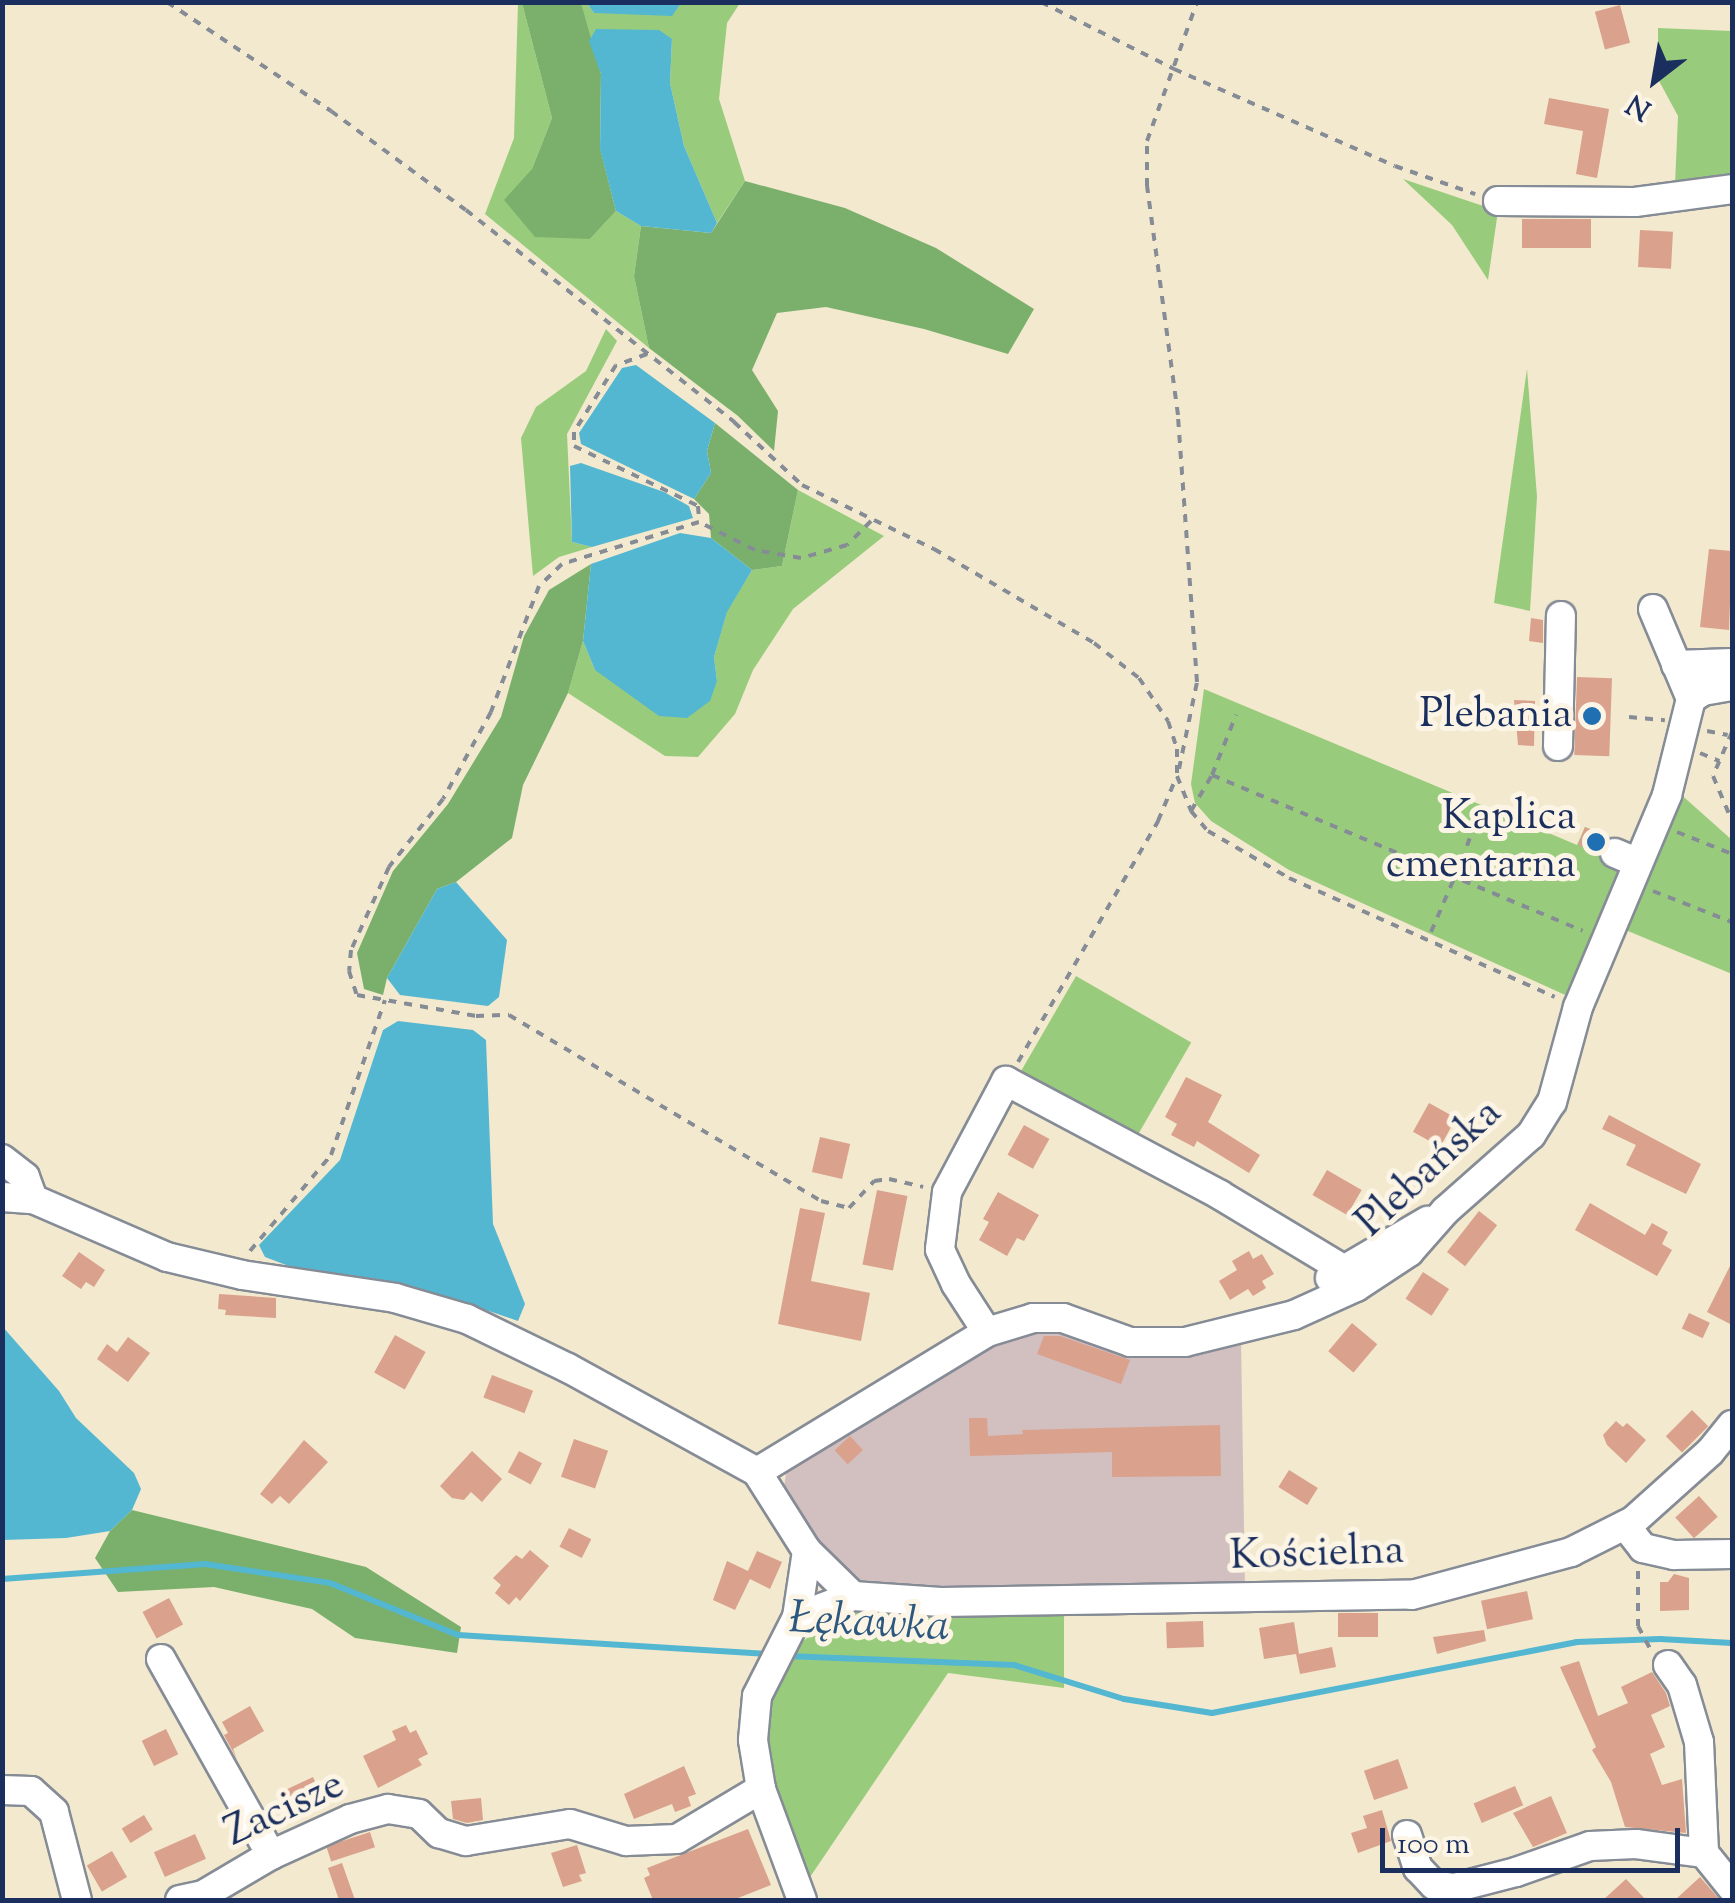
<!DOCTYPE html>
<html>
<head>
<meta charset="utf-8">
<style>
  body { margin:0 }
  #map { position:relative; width:1735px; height:1903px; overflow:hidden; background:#f2e9ce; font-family:"Sorts Mill Goudy",serif }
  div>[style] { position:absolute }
  .industrial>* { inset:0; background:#d2bfc0 }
  .green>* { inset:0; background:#98cc7c; transform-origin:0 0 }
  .forest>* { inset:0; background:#7ab06c }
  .water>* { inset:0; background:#53b7d1 }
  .stream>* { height:6px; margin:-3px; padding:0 3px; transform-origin:3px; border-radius:3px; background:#53b7d1 }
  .building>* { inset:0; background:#daa18d; transform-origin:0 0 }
  .path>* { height:4px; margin-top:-2px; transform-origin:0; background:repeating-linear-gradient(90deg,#868c96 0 8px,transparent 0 16px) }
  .roads { filter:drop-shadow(2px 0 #868c96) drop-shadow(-2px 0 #868c96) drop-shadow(0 2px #868c96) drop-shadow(0 -2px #868c96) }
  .minor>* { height:28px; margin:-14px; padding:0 14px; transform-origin:14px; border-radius:14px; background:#fff }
  .dots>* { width:28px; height:28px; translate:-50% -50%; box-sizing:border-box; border:5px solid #fcf5e5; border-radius:50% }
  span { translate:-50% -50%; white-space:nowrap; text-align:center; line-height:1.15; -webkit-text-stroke:10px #fcf5e5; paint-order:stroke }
  .poi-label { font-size:42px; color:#1b2f5e }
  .right { translate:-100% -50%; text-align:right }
  .street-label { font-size:42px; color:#1b2f5e }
  .water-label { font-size:45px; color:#2c5880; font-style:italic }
  .frame { position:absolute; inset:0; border:5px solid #1b2f5e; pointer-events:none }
  .north { position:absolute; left:1605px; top:30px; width:100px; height:100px; -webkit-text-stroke:8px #fcf5e5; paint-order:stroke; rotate:211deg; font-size:28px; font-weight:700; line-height:40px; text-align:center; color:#1b2f5e }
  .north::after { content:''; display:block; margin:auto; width:35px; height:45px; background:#1b2f5e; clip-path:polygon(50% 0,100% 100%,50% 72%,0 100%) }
  .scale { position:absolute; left:1380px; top:1828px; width:300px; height:45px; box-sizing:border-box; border:5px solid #1b2f5e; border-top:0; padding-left:12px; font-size:30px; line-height:35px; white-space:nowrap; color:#1b2f5e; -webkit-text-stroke:8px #fcf5e5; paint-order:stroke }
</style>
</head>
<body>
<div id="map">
  <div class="industrial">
    <div style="clip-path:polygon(1036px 1323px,1241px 1339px,1245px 1589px,939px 1594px,857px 1583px,798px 1516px,783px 1492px,788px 1463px,993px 1340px)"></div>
  </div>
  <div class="green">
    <div style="clip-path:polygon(518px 3px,522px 3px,552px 118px,532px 169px,590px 239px,616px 211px,641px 226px,634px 276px,649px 348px,485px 214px,514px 138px)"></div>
    <div style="clip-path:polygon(581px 3px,587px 3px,594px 13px,681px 3px,740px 3px,727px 23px,719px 99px,745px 181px,717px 223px,684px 146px,670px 83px,672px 39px,597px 29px,589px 41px)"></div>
    <div style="clip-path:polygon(1658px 28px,1732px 31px,1732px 178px,1675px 185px,1678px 116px,1658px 79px)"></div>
    <div style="clip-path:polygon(1403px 179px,1498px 211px,1488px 280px,1452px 225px)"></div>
    <div style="clip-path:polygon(606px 329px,617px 341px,567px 434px,572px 542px,592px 547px,559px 557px,533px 576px,521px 438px,536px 407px,586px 371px)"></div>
    <div style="clip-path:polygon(1527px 369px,1537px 497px,1530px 611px,1494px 603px)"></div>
    <div style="clip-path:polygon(798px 490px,884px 536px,793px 609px,753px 670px,735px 714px,698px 757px,665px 756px,568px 693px,583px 641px,595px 670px,717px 681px,714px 657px,727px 611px,752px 570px,782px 566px)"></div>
    <div style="clip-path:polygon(1204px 689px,1577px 845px,1585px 827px,1636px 848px,1574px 999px,1289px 870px,1211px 821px,1195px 803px,1191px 784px)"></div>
    <div style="clip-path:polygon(1677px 791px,1732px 840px,1732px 974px,1623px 929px)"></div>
    <div style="left:1076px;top:976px;width:133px;height:117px;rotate:30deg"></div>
    <div style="clip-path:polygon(1064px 1607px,1064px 1688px,948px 1673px,806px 1883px,778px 1804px,765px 1737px,767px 1699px,802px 1642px,846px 1608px)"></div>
  </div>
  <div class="forest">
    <div style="clip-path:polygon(522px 3px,581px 3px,601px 74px,600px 148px,616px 211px,590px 239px,535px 237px,504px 200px,532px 169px,552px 118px)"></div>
    <div style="clip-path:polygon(745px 181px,845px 208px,936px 248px,1034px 309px,1008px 354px,924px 329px,826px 307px,777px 313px,752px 370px,778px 411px,774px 451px,738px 416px,649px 348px,634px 276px,641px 226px,711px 233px)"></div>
    <div style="clip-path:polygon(715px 423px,798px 490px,782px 566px,752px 570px,711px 538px,709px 514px,694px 499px,711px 473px,707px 451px)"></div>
    <div style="clip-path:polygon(591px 564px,583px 641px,568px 693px,523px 785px,512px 838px,456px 882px,437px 889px,387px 978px,383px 995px,364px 989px,357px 953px,393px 871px,448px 804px,501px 717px,524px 636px,549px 590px)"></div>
    <div style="clip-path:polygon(132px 1510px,366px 1567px,461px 1627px,457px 1653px,355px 1638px,312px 1609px,214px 1587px,118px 1592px,95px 1558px,110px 1531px)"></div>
  </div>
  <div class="water">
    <div style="clip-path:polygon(587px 3px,681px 3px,672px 16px,594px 13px)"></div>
    <div style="clip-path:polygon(596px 29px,659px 30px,672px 39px,670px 83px,684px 146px,717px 223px,711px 233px,641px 226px,616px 211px,600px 149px,601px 74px,589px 41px)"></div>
    <div style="clip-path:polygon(636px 365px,715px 423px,707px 451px,711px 473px,694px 499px,581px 444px,579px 433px,622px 368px)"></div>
    <div style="clip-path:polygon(581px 463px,664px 492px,689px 506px,693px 518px,592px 547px,572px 542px,570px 466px)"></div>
    <div style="clip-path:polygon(680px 533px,711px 538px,752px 570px,727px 612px,714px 657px,717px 681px,710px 701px,687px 718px,659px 716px,595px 670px,583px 641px,591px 564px)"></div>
    <div style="clip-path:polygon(456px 882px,507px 940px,499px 997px,488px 1006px,400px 995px,387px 978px,437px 889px)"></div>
    <div style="clip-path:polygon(398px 1021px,473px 1030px,486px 1040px,493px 1224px,525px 1304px,518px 1321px,442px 1295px,294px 1268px,265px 1257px,259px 1245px,340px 1160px,383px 1030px)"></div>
    <div style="clip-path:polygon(2px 1326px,59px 1391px,76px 1418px,134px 1473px,141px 1489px,132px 1510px,110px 1531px,66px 1538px,3px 1540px)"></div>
  </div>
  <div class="stream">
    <div style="left:2px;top:1579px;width:204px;rotate:-4.2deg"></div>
    <div style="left:205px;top:1564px;width:126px;rotate:8.6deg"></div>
    <div style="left:330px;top:1583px;width:138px;rotate:22.1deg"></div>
    <div style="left:458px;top:1635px;width:312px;rotate:3.5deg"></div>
    <div style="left:787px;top:1656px;width:227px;rotate:2.3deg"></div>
    <div style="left:1014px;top:1665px;width:115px;rotate:17.2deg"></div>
    <div style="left:1124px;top:1699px;width:89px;rotate:9deg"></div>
    <div style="left:1212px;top:1713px;width:372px;rotate:-11deg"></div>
    <div style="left:1577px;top:1642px;width:83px;rotate:-2.1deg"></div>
    <div style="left:1660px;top:1639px;width:72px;rotate:3.2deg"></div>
  </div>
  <div class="building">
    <div style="left:1620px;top:5px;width:39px;height:26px;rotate:75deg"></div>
    <div style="clip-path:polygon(1549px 98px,1609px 109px,1597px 178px,1576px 174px,1583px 131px,1544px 124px)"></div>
    <div style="left:1522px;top:219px;width:69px;height:29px"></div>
    <div style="left:1640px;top:230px;width:33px;height:37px;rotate:3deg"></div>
    <div style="clip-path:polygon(1709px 549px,1732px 551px,1729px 630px,1700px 627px)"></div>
    <div style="clip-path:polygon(1531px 618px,1543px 620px,1543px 643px,1529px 641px)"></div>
    <div style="left:1577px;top:677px;width:35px;height:78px;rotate:2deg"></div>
    <div style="clip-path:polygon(1514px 700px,1535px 701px,1534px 746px,1518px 745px)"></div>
    <div style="clip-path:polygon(1585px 827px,1609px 837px,1598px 853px,1578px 845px)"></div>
    <div style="clip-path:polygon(1186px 1077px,1222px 1095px,1208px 1122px,1260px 1155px,1249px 1173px,1197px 1141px,1194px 1147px,1171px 1135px,1177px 1124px,1165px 1117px)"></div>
    <div style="left:1429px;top:1103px;width:31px;height:33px;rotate:29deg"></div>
    <div style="clip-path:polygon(1609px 1115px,1701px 1164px,1686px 1194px,1626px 1165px,1636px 1145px,1602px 1129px)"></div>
    <div style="left:1024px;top:1125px;width:29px;height:34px;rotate:29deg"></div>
    <div style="left:820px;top:1137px;width:31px;height:36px;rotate:13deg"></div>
    <div style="left:1327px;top:1170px;width:40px;height:29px;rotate:30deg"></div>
    <div style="left:877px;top:1190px;width:31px;height:76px;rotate:11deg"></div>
    <div style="clip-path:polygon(998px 1192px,1039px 1215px,1024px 1241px,1017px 1238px,1007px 1256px,979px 1240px,989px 1222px,983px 1219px)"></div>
    <div style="clip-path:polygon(1590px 1203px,1645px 1235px,1652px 1223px,1668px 1232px,1662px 1244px,1672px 1250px,1657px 1276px,1575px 1230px)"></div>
    <div style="clip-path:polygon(800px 1208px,825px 1213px,811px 1281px,870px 1293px,861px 1341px,778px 1324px)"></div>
    <div style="left:1479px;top:1211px;width:23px;height:52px;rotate:38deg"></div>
    <div style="clip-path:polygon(1249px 1251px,1253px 1259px,1262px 1254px,1274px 1274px,1262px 1281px,1266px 1288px,1253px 1296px,1248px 1289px,1230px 1300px,1219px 1281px,1237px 1270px,1232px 1261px)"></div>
    <div style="clip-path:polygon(79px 1252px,105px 1270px,94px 1287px,86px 1282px,81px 1289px,62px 1276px)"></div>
    <div style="clip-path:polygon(1732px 1262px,1732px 1325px,1707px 1312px)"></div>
    <div style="left:1423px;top:1272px;width:31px;height:32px;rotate:33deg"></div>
    <div style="clip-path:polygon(219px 1294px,276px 1298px,276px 1318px,225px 1315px,226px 1310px,218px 1309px)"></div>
    <div style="left:1689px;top:1313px;width:23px;height:17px;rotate:25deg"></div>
    <div style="left:1352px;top:1323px;width:33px;height:37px;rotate:40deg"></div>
    <div style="left:395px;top:1335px;width:35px;height:43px;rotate:29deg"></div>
    <div style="clip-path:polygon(1044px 1336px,1060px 1336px,1130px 1360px,1121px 1384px,1037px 1354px)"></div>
    <div style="clip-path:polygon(128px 1337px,150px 1353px,128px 1382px,97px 1359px,107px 1344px,117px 1352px)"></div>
    <div style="left:492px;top:1375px;width:44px;height:24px;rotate:21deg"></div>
    <div style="left:1692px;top:1410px;width:23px;height:37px;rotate:45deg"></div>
    <div style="clip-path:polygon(969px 1418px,987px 1418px,988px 1436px,1023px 1434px,1022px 1430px,1220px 1425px,1221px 1476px,1112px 1477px,1112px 1452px,970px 1456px)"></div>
    <div style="clip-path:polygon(1616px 1421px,1623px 1427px,1627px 1423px,1646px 1440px,1626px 1463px,1607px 1445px,1603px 1435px)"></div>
    <div style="left:850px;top:1436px;width:19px;height:21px;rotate:47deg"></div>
    <div style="left:574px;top:1439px;width:36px;height:40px;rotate:19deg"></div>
    <div style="clip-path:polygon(304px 1440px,328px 1462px,289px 1504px,280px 1496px,272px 1504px,260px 1494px)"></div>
    <div style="clip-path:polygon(472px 1451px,502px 1479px,482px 1502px,471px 1492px,464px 1500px,452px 1498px,440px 1486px)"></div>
    <div style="left:519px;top:1451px;width:26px;height:24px;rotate:28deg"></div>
    <div style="left:1289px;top:1470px;width:34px;height:20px;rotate:32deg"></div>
    <div style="left:1699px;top:1496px;width:28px;height:32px;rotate:48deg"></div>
    <div style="left:569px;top:1528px;width:25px;height:21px;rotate:27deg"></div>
    <div style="clip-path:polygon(530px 1550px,549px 1566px,520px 1601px,516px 1597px,509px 1605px,495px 1593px,501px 1585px,493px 1578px,516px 1555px,522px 1559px)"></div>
    <div style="clip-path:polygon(757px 1551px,782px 1562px,770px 1589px,750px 1579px,735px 1610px,713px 1600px,727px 1561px,748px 1571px)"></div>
    <div style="clip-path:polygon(1674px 1574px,1689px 1578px,1689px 1610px,1660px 1611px,1660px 1582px,1668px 1582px)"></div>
    <div style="left:1527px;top:1591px;width:29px;height:47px;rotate:78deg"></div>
    <div style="left:169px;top:1598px;width:30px;height:30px;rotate:62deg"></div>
    <div style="left:1378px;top:1613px;width:24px;height:40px;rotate:90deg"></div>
    <div style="left:1203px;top:1621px;width:26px;height:37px;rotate:88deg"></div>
    <div style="clip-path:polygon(1294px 1622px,1299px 1654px,1332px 1647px,1336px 1667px,1300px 1674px,1296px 1654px,1264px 1659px,1259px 1628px)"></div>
    <div style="clip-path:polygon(1484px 1630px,1486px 1641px,1437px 1654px,1433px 1637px)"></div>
    <div style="clip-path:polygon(1579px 1661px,1598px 1716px,1628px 1703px,1621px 1687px,1652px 1672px,1666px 1693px,1670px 1706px,1651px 1715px,1665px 1747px,1650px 1754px,1662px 1785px,1682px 1779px,1686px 1833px,1625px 1827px,1611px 1782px,1592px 1750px,1596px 1747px,1560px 1667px)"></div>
    <div style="clip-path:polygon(250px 1706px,264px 1731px,233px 1749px,237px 1759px,214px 1717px,224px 1735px,228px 1733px,222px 1722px)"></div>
    <div style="clip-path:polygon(406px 1725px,410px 1733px,416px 1730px,428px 1754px,418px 1759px,422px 1765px,378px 1788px,363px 1756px,396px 1740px,392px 1731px)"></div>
    <div style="left:166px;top:1729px;width:28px;height:27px;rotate:64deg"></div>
    <div style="left:1398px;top:1759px;width:31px;height:36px;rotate:71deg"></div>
    <div style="clip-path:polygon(684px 1766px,696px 1794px,688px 1797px,691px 1806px,675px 1812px,672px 1804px,634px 1819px,624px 1794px)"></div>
    <div style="clip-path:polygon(313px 1777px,323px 1801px,293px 1819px,281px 1792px)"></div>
    <div style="left:1515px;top:1786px;width:21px;height:45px;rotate:67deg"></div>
    <div style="clip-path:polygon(1551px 1796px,1567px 1833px,1533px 1847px,1513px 1813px)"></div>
    <div style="clip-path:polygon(481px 1798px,483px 1820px,467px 1823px,453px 1819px,451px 1801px)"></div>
    <div style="clip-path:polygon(1382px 1810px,1391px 1841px,1358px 1853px,1351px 1833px,1367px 1828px,1363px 1816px)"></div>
    <div style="left:144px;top:1815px;width:17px;height:26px;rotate:59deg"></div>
    <div style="clip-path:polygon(748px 1829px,771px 1885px,733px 1900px,653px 1900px,644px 1878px,650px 1875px,647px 1868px)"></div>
    <div style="left:370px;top:1832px;width:16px;height:46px;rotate:72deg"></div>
    <div style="left:195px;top:1834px;width:27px;height:45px;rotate:66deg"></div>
    <div style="clip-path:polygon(577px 1845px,586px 1873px,579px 1875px,582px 1881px,563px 1887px,551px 1853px)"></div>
    <div style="left:112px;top:1851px;width:30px;height:29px;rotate:60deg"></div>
    <div style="clip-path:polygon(342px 1863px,355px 1900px,339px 1900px,328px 1868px)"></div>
    <div style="clip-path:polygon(1700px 1877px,1720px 1900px,1675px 1900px)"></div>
    <div style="clip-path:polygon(1626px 1879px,1646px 1900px,1603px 1900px)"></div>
  </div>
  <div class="path">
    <div style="left:167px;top:2px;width:197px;rotate:33.6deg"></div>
    <div style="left:331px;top:111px;width:167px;rotate:36.3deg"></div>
    <div style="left:466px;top:210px;width:342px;rotate:38.3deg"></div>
    <div style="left:734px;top:422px;width:93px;rotate:42.8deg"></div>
    <div style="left:802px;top:485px;width:147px;rotate:25.9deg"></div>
    <div style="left:934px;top:549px;width:186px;rotate:30.4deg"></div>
    <div style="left:1094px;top:643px;width:57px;rotate:37.9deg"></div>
    <div style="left:1139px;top:678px;width:52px;rotate:56deg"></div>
    <div style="left:1168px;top:721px;width:29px;rotate:72deg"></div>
    <div style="left:1177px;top:749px;width:27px;rotate:90deg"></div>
    <div style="left:1177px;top:776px;width:38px;rotate:68deg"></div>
    <div style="left:1191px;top:811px;width:26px;rotate:50deg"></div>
    <div style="left:1208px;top:831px;width:94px;rotate:30.1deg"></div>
    <div style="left:1289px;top:878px;width:291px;rotate:24.1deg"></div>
    <div style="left:1041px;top:2px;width:149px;rotate:26.7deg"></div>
    <div style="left:1174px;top:69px;width:241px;rotate:23.7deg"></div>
    <div style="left:1395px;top:166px;width:85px;rotate:19.3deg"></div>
    <div style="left:647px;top:354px;width:33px;rotate:160deg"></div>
    <div style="left:616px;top:365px;width:79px;rotate:122.1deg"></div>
    <div style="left:574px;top:432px;width:14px;rotate:90deg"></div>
    <div style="left:574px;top:446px;width:138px;rotate:25.8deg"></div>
    <div style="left:698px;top:506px;width:16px;rotate:86deg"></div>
    <div style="left:871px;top:521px;width:34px;rotate:135deg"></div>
    <div style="left:847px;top:545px;width:48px;rotate:164.2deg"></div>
    <div style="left:801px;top:558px;width:47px;rotate:-170.1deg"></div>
    <div style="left:755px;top:550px;width:63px;rotate:-153.4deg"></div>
    <div style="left:699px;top:522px;width:143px;rotate:163deg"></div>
    <div style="left:562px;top:564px;width:32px;rotate:136deg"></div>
    <div style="left:539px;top:586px;width:135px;rotate:110.9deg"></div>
    <div style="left:491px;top:712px;width:99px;rotate:118.9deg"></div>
    <div style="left:443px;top:799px;width:87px;rotate:128.5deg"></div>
    <div style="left:389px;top:867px;width:91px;rotate:114.6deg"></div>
    <div style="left:351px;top:950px;width:21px;rotate:95deg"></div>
    <div style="left:349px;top:971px;width:25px;rotate:72deg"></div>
    <div style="left:357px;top:995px;width:121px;rotate:10deg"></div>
    <div style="left:476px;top:1016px;width:33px;rotate:-2deg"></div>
    <div style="left:509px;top:1015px;width:363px;rotate:30.8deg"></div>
    <div style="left:821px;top:1201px;width:29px;rotate:14deg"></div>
    <div style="left:849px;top:1208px;width:37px;rotate:-47deg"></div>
    <div style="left:874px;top:1181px;width:15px;rotate:-8deg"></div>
    <div style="left:889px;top:1179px;width:35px;rotate:13deg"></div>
    <div style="left:1629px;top:717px;width:36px;rotate:5deg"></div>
    <div style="left:1707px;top:731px;width:21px;rotate:11deg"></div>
    <div style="left:1732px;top:732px;width:48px;rotate:113.4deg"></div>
    <div style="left:1713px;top:776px;width:49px;rotate:67.1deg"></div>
    <div style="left:1700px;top:753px;width:21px;rotate:23deg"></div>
    <div style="left:1179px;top:769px;width:89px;rotate:-78.3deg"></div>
    <div style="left:1197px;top:682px;width:268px;rotate:-94.1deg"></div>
    <div style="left:1178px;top:415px;width:231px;rotate:-97.7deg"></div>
    <div style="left:1147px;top:186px;width:45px;rotate:-90deg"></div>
    <div style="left:1147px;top:141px;width:148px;rotate:-70.2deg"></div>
    <div style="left:1212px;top:775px;width:402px;rotate:22.8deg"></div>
    <div style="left:1191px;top:811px;width:42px;rotate:-59.7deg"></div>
    <div style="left:1212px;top:775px;width:65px;rotate:-68.2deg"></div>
    <div style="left:1677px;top:832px;width:59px;rotate:21.8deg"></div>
    <div style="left:1456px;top:876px;width:70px;rotate:-70deg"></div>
    <div style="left:1653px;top:891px;width:85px;rotate:21.4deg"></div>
    <div style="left:1431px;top:932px;width:56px;rotate:-66.7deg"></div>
    <div style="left:1018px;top:1062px;width:279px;rotate:-59.8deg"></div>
    <div style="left:1158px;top:821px;width:47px;rotate:-67.3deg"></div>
    <div style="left:250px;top:1251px;width:126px;rotate:-49.8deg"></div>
    <div style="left:331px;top:1155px;width:164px;rotate:-70.8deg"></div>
    <div style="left:1638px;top:1571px;width:55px;rotate:90deg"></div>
    <div style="left:1638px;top:1626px;width:26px;rotate:62deg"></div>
  </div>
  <div class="roads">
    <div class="minor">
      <div style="left:1498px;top:201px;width:137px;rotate:0.4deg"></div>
      <div style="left:1635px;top:202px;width:98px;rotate:-7.6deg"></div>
      <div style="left:1653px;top:609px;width:98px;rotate:67.1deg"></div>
      <div style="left:1676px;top:665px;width:56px;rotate:-2deg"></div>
      <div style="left:1558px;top:746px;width:130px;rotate:-88.7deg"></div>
      <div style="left:1615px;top:853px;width:25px;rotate:23deg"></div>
      <div style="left:2px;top:1159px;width:29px;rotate:38deg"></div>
      <div style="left:25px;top:1177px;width:23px;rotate:70deg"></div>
      <div style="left:2px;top:1197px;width:31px;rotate:4deg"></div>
      <div style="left:33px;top:1199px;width:146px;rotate:23.4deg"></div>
      <div style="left:167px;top:1257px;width:77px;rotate:13.5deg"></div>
      <div style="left:242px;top:1275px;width:155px;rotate:8.5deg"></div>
      <div style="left:395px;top:1298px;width:75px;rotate:16.3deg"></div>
      <div style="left:467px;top:1319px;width:112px;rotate:25.9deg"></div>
      <div style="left:568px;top:1368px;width:216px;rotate:28.8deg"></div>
      <div style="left:757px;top:1472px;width:93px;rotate:57.7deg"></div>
      <div style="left:807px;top:1551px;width:64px;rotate:44.4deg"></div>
      <div style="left:1330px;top:1278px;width:113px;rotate:-30.4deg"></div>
      <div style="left:987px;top:1332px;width:57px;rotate:-122.9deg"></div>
      <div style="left:956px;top:1284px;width:38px;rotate:-115deg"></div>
      <div style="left:940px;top:1249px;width:57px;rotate:-83deg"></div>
      <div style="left:947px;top:1192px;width:126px;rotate:-62deg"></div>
      <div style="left:1006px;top:1081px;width:242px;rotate:28deg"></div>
      <div style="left:1220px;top:1195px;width:144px;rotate:31deg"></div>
      <div style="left:757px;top:1472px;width:269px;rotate:-31.3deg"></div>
      <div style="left:987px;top:1332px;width:48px;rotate:-16.9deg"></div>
      <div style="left:1033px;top:1318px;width:30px"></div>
      <div style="left:1063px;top:1318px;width:71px;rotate:19.7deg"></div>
      <div style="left:1130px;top:1342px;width:55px"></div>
      <div style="left:1185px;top:1342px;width:112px;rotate:-13.9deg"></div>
      <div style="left:1294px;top:1315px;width:68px;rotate:-24.3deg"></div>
      <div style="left:1356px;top:1287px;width:64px;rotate:-33.4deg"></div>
      <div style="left:1409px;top:1252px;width:55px;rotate:-48.7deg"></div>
      <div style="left:1445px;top:1211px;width:115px;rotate:-41.5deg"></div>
      <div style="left:1531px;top:1135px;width:39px;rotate:-58deg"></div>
      <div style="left:1552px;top:1102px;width:98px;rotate:-74.7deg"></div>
      <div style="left:1578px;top:1007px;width:230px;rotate:-67.2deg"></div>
      <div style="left:1667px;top:795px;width:99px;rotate:-76deg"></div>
      <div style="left:1691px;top:699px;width:14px;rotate:-34deg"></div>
      <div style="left:1703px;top:691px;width:29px;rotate:-10deg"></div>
      <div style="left:1625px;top:1525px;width:29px;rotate:52deg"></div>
      <div style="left:1643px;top:1548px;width:32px;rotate:13deg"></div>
      <div style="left:1674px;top:1555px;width:58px;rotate:-1deg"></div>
      <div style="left:797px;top:1617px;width:60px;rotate:-20.6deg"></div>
      <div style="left:853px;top:1596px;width:88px;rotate:3.9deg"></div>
      <div style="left:941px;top:1602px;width:471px;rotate:-0.9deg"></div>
      <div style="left:1412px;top:1595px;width:165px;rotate:-15.1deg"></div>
      <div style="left:1571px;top:1552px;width:69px;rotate:-26.6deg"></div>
      <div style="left:1633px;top:1521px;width:103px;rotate:-41.9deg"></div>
      <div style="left:1710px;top:1452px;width:35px;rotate:-51deg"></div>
      <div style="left:161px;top:1659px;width:225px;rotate:60.7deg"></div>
      <div style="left:1668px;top:1665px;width:24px;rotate:55deg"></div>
      <div style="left:1682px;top:1685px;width:59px;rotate:73.4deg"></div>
      <div style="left:1699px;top:1742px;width:111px;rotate:87.4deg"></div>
      <div style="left:1704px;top:1853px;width:45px;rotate:51.3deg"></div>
      <div style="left:2px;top:1790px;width:29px;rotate:2deg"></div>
      <div style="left:31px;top:1791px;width:31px;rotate:42deg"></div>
      <div style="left:54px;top:1812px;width:91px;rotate:75.4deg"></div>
      <div style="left:1407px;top:1835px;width:35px;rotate:72deg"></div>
      <div style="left:1418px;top:1868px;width:23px;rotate:47deg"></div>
      <div style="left:1434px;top:1885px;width:20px;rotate:9deg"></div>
      <div style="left:1454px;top:1888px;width:64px;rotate:-14.5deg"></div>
      <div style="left:1516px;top:1872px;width:78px;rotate:-19.4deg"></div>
      <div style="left:1590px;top:1846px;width:46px;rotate:-2.5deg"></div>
      <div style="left:1636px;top:1844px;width:69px;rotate:7.5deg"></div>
      <div style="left:180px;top:1900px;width:24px;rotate:-12deg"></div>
      <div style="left:203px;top:1895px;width:79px;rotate:-30.5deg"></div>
      <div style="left:271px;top:1855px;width:87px;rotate:-24.5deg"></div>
      <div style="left:350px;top:1819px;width:39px;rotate:-15deg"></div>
      <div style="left:388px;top:1809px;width:31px;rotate:9deg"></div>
      <div style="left:419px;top:1814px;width:28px;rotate:44deg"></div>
      <div style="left:439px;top:1833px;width:28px;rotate:17deg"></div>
      <div style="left:466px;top:1841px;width:105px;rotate:-9.3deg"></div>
      <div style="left:570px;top:1824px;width:59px;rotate:16.9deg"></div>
      <div style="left:626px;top:1841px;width:51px;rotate:-2.2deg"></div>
      <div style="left:677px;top:1839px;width:98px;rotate:-30.8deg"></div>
      <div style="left:802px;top:1900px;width:118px;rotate:-110.3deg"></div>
      <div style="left:761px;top:1789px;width:50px;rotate:-99.3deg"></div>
      <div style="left:753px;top:1740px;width:44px;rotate:-84.8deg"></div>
      <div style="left:757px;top:1696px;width:89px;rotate:-63.1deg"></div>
      <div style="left:797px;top:1617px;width:67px;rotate:-81.4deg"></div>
    </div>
  </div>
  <div class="dots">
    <div style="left:1592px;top:716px;background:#1f6fb2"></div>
    <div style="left:1596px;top:842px;background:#1f6fb2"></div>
  </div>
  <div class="poi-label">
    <span class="right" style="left:1572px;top:716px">Plebania</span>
    <span class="right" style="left:1576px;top:842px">Kaplica<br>cmentarna</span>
  </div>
  <div class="street-label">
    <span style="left:1430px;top:1169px;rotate:-43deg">Plebańska</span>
    <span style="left:1317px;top:1555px;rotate:-2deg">Kościelna</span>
    <span style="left:285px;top:1810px;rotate:-25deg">Zacisze</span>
  </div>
  <div class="water-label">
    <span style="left:869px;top:1625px;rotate:3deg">Łękawka</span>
  </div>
  <div class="frame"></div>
  <div class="north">N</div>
  <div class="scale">100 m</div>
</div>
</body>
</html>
